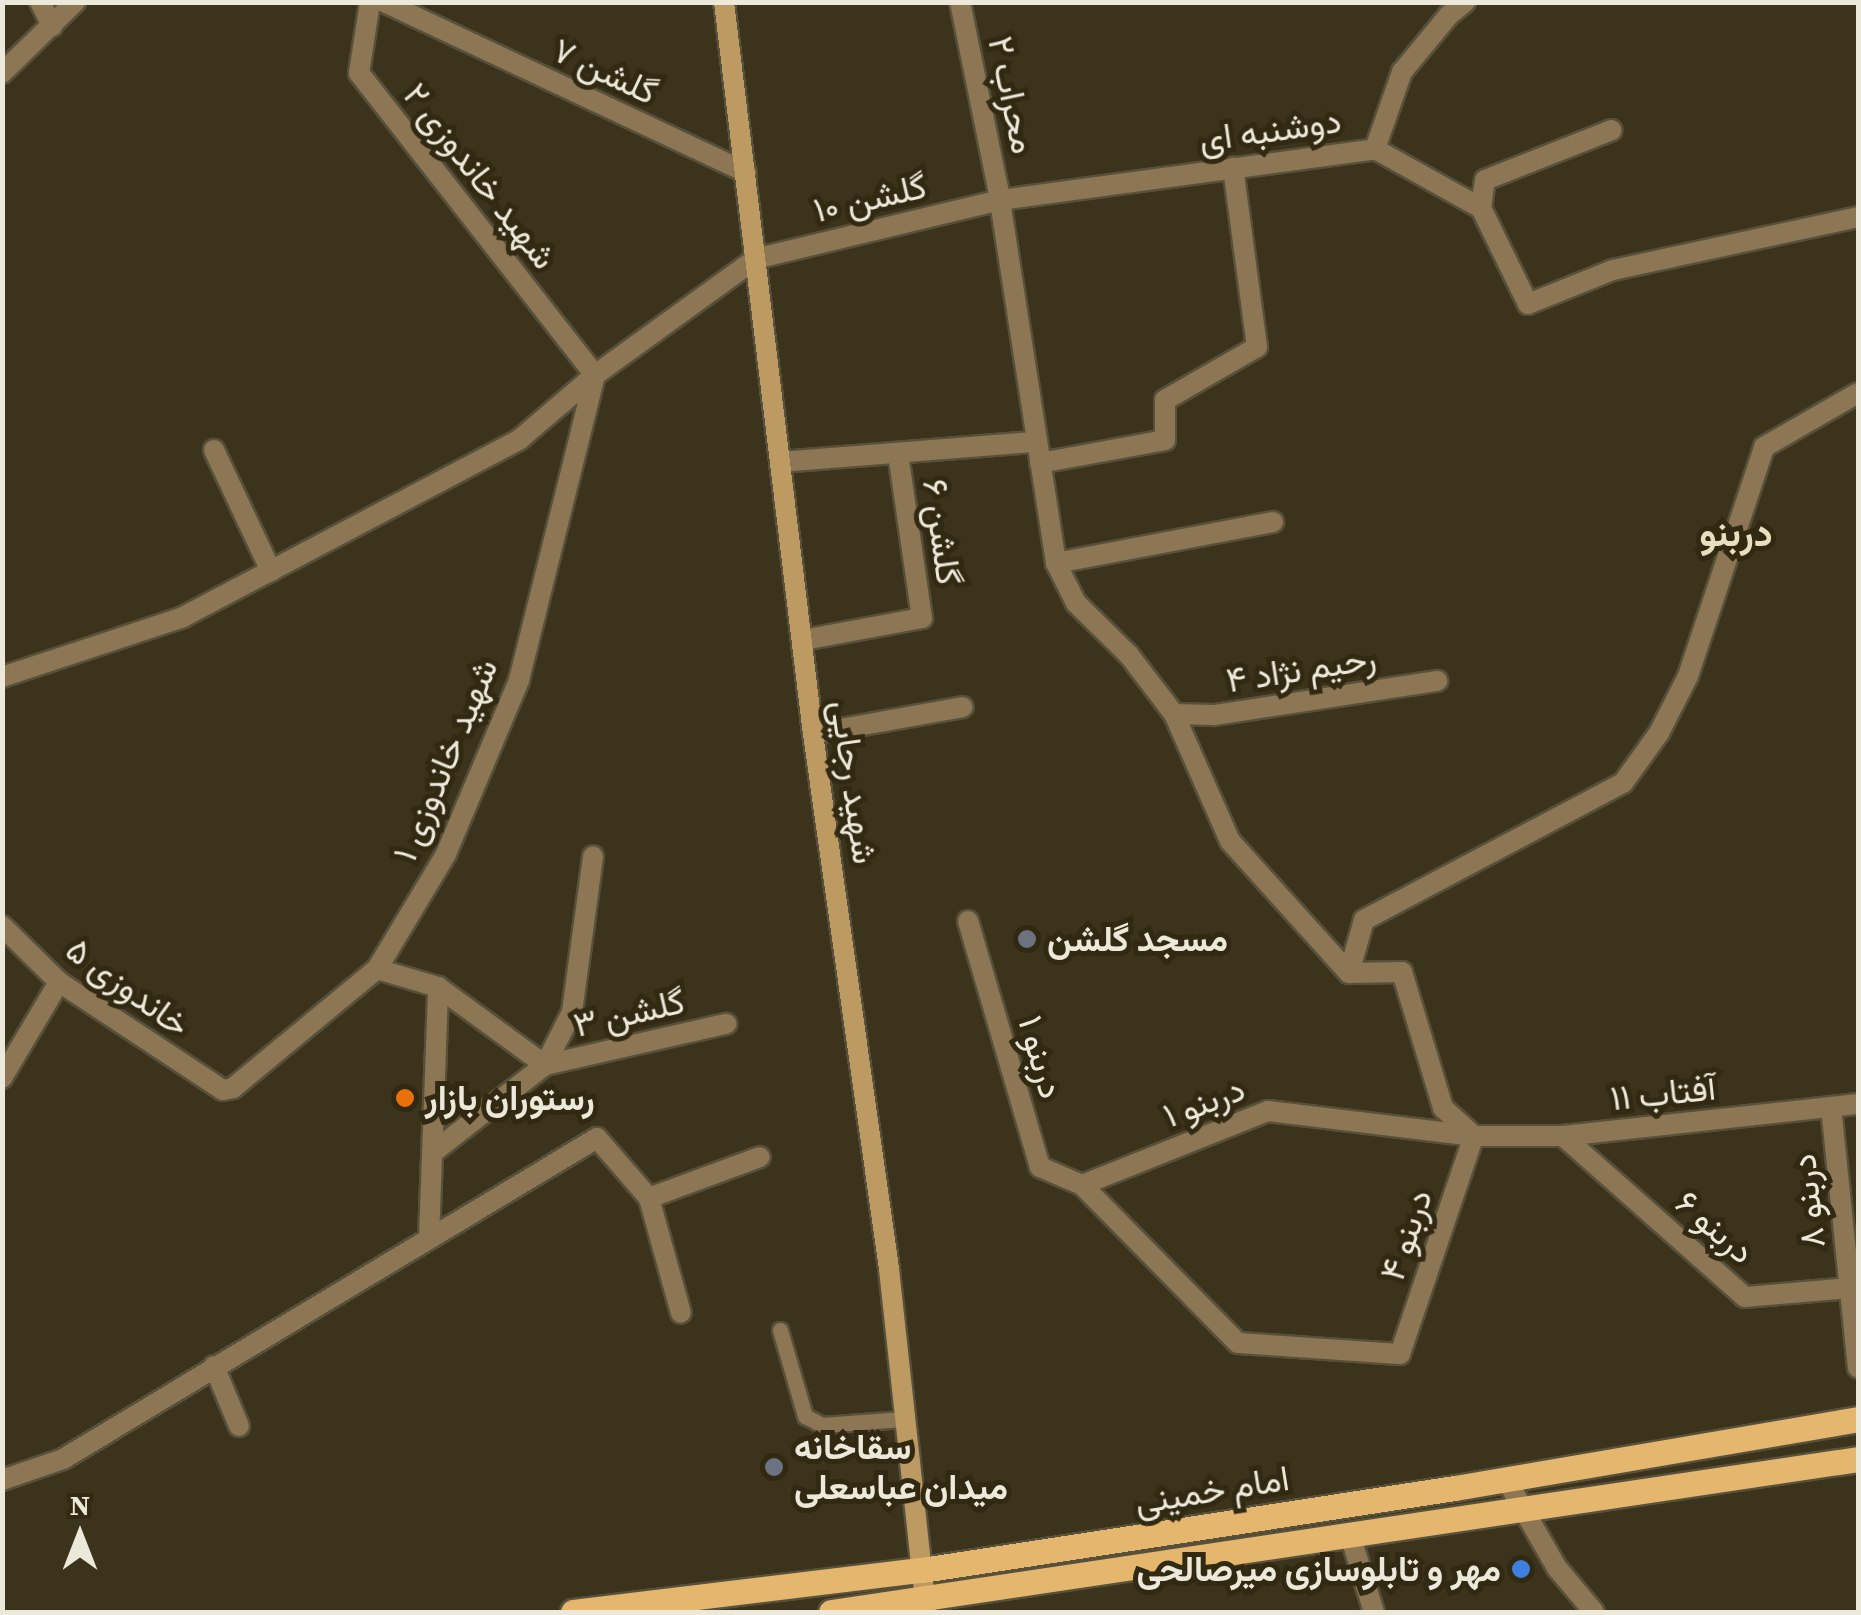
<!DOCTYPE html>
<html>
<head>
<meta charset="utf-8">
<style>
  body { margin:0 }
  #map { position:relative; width:1861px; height:1615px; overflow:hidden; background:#3b331b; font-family:"Source Serif 4",Vazirmatn,serif }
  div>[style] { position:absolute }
  .roads { filter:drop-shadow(2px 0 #57503a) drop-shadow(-2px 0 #57503a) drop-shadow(0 2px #57503a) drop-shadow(0 -2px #57503a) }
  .lane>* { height:15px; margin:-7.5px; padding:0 7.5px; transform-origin:7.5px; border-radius:7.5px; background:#8c7654 }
  .street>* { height:20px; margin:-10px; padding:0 10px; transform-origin:10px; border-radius:10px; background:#8c7654 }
  .secondary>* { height:20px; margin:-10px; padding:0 10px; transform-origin:10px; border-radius:10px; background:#be9a63 }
  .primary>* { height:25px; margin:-12.5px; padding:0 12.5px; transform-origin:12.5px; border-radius:12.5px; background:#e5b66e }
  .dots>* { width:28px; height:28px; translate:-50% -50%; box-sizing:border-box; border:5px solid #312911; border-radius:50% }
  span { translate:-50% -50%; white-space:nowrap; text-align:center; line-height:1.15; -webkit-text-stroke:10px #312911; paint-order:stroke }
  .street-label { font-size:35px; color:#ede9da }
  .poi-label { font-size:35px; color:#ede9da; font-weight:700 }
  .left { translate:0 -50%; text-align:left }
  .right { translate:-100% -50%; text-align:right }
  .neighbourhood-label { font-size:38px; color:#e8dec1; font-weight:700 }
  .frame { position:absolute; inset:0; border:5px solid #ede9da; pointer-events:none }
  .north { position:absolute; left:30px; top:1485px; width:100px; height:100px; -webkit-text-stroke:8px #312911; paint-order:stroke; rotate:0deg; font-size:28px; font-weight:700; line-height:40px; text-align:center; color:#ede9da }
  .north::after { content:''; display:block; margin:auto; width:35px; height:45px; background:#ede9da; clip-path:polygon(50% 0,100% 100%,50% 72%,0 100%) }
</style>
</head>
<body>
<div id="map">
  <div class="roads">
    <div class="lane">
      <div style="left:780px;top:1330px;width:90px;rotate:73.8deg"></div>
      <div style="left:805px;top:1416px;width:19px;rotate:28deg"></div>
      <div style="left:822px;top:1425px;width:81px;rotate:-4.2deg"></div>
    </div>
    <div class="street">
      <div style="left:40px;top:2px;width:27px;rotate:63deg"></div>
      <div style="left:370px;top:2px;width:72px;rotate:98.8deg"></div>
      <div style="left:359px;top:73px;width:383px;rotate:52deg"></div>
      <div style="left:384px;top:2px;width:400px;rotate:25.2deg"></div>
      <div style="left:960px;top:2px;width:190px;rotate:78.5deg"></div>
      <div style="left:998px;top:188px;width:379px;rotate:81.2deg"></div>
      <div style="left:1056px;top:563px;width:45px;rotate:63.4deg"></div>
      <div style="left:1076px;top:603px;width:74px;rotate:44.5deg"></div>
      <div style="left:1129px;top:655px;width:74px;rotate:52.7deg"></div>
      <div style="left:1174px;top:714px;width:139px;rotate:66.2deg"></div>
      <div style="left:1230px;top:841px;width:178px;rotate:48deg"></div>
      <div style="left:2px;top:73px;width:102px;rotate:-44.2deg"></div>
      <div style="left:1375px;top:149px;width:121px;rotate:29.1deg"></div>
      <div style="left:1481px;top:208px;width:107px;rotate:63.9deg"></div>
      <div style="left:1528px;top:304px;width:92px;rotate:-21.8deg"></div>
      <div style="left:1613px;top:270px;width:251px;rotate:-12.2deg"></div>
      <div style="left:1481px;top:208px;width:28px;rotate:-82deg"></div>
      <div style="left:1485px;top:180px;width:136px;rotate:-21.5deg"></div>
      <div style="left:214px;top:450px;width:134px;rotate:64.8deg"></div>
      <div style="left:780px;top:462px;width:257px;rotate:-4.5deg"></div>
      <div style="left:1040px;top:463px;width:127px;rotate:-10.4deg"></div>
      <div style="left:1165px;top:440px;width:40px;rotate:-90deg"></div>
      <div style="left:1165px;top:400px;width:106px;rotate:-29.9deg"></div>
      <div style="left:1257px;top:347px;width:181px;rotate:-97.6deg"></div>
      <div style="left:1056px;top:563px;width:221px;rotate:-10.7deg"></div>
      <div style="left:803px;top:640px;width:121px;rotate:-10.5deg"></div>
      <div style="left:922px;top:618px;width:166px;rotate:-98.3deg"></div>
      <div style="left:2px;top:677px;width:191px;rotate:-18.3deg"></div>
      <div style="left:183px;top:617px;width:381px;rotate:-27.8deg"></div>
      <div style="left:520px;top:439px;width:99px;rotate:-40.5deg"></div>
      <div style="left:595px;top:375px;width:198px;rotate:-35.9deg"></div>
      <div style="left:755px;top:259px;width:252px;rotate:-13.5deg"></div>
      <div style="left:1000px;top:200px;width:378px;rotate:-7.7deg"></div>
      <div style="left:1375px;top:149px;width:82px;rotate:-70.7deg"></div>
      <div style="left:1402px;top:72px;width:74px;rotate:-50.5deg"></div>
      <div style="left:1449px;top:15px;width:21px;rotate:-39deg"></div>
      <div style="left:1174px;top:714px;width:40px;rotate:1.4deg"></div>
      <div style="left:1214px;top:715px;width:226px;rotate:-8.7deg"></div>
      <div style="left:813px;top:734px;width:152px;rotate:-10.2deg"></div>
      <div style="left:968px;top:921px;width:256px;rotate:73.7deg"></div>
      <div style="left:1040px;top:1167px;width:46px;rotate:23.2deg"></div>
      <div style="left:1082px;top:1185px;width:222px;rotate:45.4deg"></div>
      <div style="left:1238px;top:1343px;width:162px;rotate:3.9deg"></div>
      <div style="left:1400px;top:1354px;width:230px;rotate:-71.3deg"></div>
      <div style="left:2px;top:926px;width:80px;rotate:44.5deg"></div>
      <div style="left:59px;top:982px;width:196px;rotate:33.4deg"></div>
      <div style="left:223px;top:1090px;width:10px;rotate:-11deg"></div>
      <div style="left:233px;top:1088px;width:187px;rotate:-39.6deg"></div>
      <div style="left:377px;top:969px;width:134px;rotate:-59deg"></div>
      <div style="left:446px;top:854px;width:189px;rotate:-67.2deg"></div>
      <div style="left:519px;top:680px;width:314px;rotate:-76deg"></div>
      <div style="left:377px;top:969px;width:64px;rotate:16.4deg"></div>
      <div style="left:438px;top:987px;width:132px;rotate:36.1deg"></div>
      <div style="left:1349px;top:973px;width:55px;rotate:-74.2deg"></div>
      <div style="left:1364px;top:920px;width:293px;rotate:-27.9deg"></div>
      <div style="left:1623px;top:783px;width:62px;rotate:-54.2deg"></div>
      <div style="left:1659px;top:733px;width:64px;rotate:-63deg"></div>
      <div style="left:1688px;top:676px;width:241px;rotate:-71.6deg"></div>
      <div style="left:1764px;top:447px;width:108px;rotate:-29.9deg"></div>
      <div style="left:1349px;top:973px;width:53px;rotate:-1.1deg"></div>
      <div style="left:1402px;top:972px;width:142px;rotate:73.2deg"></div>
      <div style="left:1443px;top:1108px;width:42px;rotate:42.1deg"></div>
      <div style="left:545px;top:1065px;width:59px;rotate:-63deg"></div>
      <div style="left:572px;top:1012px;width:157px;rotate:-82.3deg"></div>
      <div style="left:2px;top:1078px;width:112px;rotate:-59.3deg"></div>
      <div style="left:1831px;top:1107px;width:262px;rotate:84.1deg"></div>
      <div style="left:1563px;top:1136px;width:243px;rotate:41.5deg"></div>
      <div style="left:1745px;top:1297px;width:104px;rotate:-4.9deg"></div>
      <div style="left:432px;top:1153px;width:143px;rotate:-37.9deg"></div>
      <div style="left:545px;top:1065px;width:186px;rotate:-12.8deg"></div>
      <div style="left:1082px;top:1185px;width:200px;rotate:-21.7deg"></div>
      <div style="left:1268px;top:1111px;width:208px;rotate:6.9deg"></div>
      <div style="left:1474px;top:1136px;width:89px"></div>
      <div style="left:1563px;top:1136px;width:297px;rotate:-6.2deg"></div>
      <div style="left:649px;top:1198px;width:118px;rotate:-20.3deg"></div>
      <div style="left:429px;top:1238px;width:251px;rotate:-87.9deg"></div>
      <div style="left:214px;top:1366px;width:65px;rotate:67.4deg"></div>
      <div style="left:1506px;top:1479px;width:103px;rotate:60.2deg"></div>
      <div style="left:1557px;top:1568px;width:57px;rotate:49.9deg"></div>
      <div style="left:2px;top:1480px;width:65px;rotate:-19deg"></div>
      <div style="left:63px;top:1459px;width:623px;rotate:-31.01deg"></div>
      <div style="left:597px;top:1138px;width:79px;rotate:49.1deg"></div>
      <div style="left:649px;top:1198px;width:119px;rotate:74.5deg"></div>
      <div style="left:1350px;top:1535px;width:81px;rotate:72.7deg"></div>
    </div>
    <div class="secondary">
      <div style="left:724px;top:2px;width:737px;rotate:83.07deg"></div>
      <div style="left:813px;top:734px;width:540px;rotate:81.91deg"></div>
      <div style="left:889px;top:1269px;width:345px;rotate:83.8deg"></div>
    </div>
    <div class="primary">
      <div style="left:573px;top:1612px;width:352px;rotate:-6.9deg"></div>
      <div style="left:922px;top:1570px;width:539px;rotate:-8.75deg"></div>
      <div style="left:1455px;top:1488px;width:409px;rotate:-9.7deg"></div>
      <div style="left:831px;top:1612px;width:1038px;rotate:-8.47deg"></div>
    </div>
  </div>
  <div class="dots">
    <div style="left:1027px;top:939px;background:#6b7280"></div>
    <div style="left:405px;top:1098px;background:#e8710a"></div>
    <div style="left:774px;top:1467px;background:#6b7280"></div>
    <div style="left:1521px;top:1569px;background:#3f7fe0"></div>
  </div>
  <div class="street-label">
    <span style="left:605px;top:71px;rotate:25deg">۷ گلشن</span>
    <span style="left:1012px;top:95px;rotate:78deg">۲ محراب</span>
    <span style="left:1270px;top:130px;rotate:-8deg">دوشنبه ای</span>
    <span style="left:480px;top:176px;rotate:52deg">۲ شهید خاندوزی</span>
    <span style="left:870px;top:198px;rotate:-13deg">۱۰ گلشن</span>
    <span style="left:942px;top:532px;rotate:82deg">۶ گلشن</span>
    <span style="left:1301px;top:669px;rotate:-9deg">رحیم نژاد ۴</span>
    <span style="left:445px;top:760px;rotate:-67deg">۱ شهید خاندوزی</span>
    <span style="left:854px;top:782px;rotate:82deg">شهید رجایی</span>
    <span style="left:128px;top:987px;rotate:36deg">خاندوزی ۵</span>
    <span style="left:629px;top:1013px;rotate:-13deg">۳ گلشن</span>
    <span style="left:1041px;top:1057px;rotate:74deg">۱ دربنو</span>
    <span style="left:1663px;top:1093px;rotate:-6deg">آفتاب ۱۱</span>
    <span style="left:1204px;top:1102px;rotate:-21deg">دربنو ۱</span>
    <span style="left:1808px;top:1201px;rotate:-96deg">۸ دربنو</span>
    <span style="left:1715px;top:1227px;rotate:41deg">۶ دربنو</span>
    <span style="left:1406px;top:1235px;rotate:-71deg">۴ دربنو</span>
    <span style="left:1212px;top:1490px;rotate:-9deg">امام خمینی</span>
  </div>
  <div class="poi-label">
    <span class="left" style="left:1047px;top:939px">مسجد گلشن</span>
    <span class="left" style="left:425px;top:1098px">رستوران بازار</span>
    <span class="left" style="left:794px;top:1467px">سقاخانه<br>میدان عباسعلی</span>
    <span class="right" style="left:1501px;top:1569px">مهر و تابلوسازی میرصالحی</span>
  </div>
  <div class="neighbourhood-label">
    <span style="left:1736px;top:534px">دربنو</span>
  </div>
  <div class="frame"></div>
  <div class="north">N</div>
</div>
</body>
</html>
